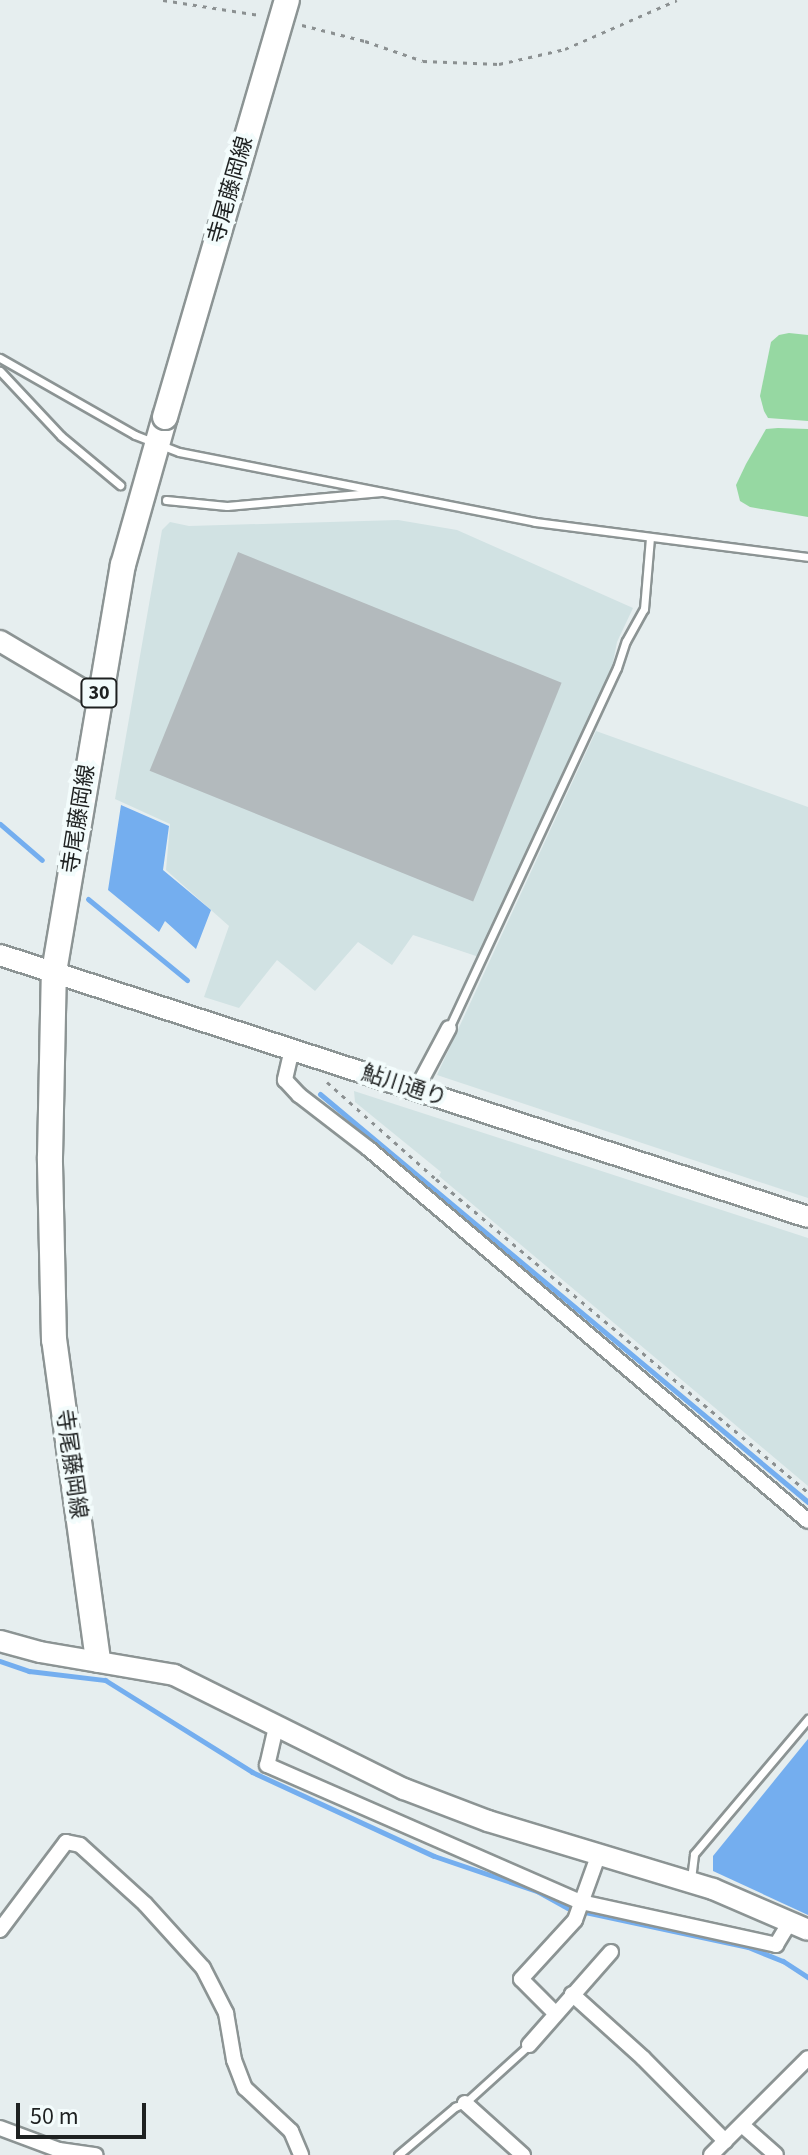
<!DOCTYPE html>
<html>
<head>
<meta charset="utf-8">
<style>
  body { margin:0 }
  #map { position:relative; width:808px; height:2155px; overflow:hidden; background:#e6eeef; font-family:"Source Sans 3","Noto Sans JP",sans-serif }
  div>[style] { position:absolute }
  .built>* { inset:0; background:#d1e2e3 }
  .green>* { inset:0; background:#96d8a2 }
  .water>* { inset:0; background:#74aeef }
  .stream>* { height:5px; margin:-2.5px; padding:0 2.5px; transform-origin:2.5px; border-radius:2.5px; background:#74aeef }
  .building>* { inset:0; background:#b3babd; transform-origin:0 0 }
  .path>* { height:3px; margin-top:-1.5px; transform-origin:0; background:repeating-linear-gradient(90deg,#8b9091 0 4px,transparent 0 10px) }
  .roads { filter:drop-shadow(2px 0 #8c9494) drop-shadow(-2px 0 #8c9494) drop-shadow(0 2px #8c9494) drop-shadow(0 -2px #8c9494) }
  .lane>* { height:7px; margin:-3.5px; padding:0 3.5px; transform-origin:3.5px; border-radius:3.5px; background:#fff }
  .street>* { height:14px; margin:-7px; padding:0 7px; transform-origin:7px; border-radius:7px; background:#fff }
  .secondary>* { height:20px; margin:-10px; padding:0 10px; transform-origin:10px; border-radius:10px; background:#fff }
  .primary>* { height:24px; margin:-12px; padding:0 12px; transform-origin:12px; border-radius:12px; background:#fff }
  .bridges { filter:drop-shadow(2px 0 #8c9494) drop-shadow(-2px 0 #8c9494) drop-shadow(0 2px #8c9494) drop-shadow(0 -2px #8c9494) }
  .primary-bridge>* { height:24px; margin:-12px; padding:0 12px; transform-origin:12px; border-radius:12px; background:#fff }
  span { translate:-50% -50%; white-space:nowrap; text-align:center; line-height:1.15; -webkit-text-stroke:8px #f3fcfc; paint-order:stroke }
  .shield-label span { padding:2px 6px; background:#f3fcfc; border:2px solid; border-radius:6px; -webkit-text-stroke-width:0 }
  .shield-label { font-size:20px; color:#1e2121; font-weight:700 }
  .street-label { font-size:22px; color:#1e2121 }
  .scale { position:absolute; left:16px; top:2103px; width:130px; height:36px; box-sizing:border-box; border:4px solid #1e2121; border-top:0; padding-left:10px; font-size:24px; line-height:28px; white-space:nowrap; color:#1e2121; -webkit-text-stroke:6px #f3fcfc; paint-order:stroke }
</style>
</head>
<body>
<div id="map">
  <div class="built">
    <div style="clip-path:polygon(398px 520px,457px 530px,633px 608px,617px 642px,611px 673px,479px 957px,413px 935px,392px 965px,358px 942px,315px 991px,277px 960px,239px 1008px,204px 997px,229px 926px,166px 870px,170px 824px,115px 799px,162px 530px,170px 522px,189px 526px)"></div>
    <div style="clip-path:polygon(596px 731px,808px 807px,808px 1198px,437px 1075px)"></div>
    <div style="clip-path:polygon(354px 1091px,808px 1238px,808px 1486px,439px 1176px,441px 1172px,355px 1102px)"></div>
  </div>
  <div class="green">
    <div style="clip-path:polygon(789px 333px,808px 335px,808px 421px,768px 418px,764px 411px,760px 396px,771px 342px,779px 335px)"></div>
    <div style="clip-path:polygon(778px 428px,808px 429px,808px 517px,750px 507px,740px 501px,736px 485px,746px 464px,766px 429px)"></div>
  </div>
  <div class="water">
    <div style="clip-path:polygon(121px 805px,169px 826px,163px 870px,211px 910px,196px 949px,165px 921px,159px 932px,108px 890px)"></div>
    <div style="clip-path:polygon(808px 1739px,808px 1915px,713px 1871px,713px 1856px)"></div>
  </div>
  <div class="stream">
    <div style="left:0;top:824px;width:55px;rotate:40.6deg"></div>
    <div style="left:88px;top:899px;width:128px;rotate:39.3deg"></div>
    <div style="left:320px;top:1094px;width:636px;rotate:39.9deg"></div>
    <div style="left:0;top:1661px;width:31px;rotate:19deg"></div>
    <div style="left:29px;top:1671px;width:77px;rotate:6.8deg"></div>
    <div style="left:105px;top:1680px;width:173px;rotate:32deg"></div>
    <div style="left:252px;top:1772px;width:200px;rotate:24.8deg"></div>
    <div style="left:434px;top:1856px;width:109px;rotate:18.8deg"></div>
    <div style="left:537px;top:1891px;width:35px;rotate:29deg"></div>
    <div style="left:585px;top:1912px;width:167px;rotate:12.1deg"></div>
    <div style="left:748px;top:1947px;width:38px;rotate:22deg"></div>
    <div style="left:783px;top:1961px;width:30px;rotate:33deg"></div>
  </div>
  <div class="building">
    <div style="left:238px;top:552px;width:349px;height:236px;rotate:22deg"></div>
  </div>
  <div class="path">
    <div style="left:163px;top:0;width:98px;rotate:8.8deg"></div>
    <div style="left:302px;top:25px;width:65px;rotate:14.3deg"></div>
    <div style="left:365px;top:41px;width:61px;rotate:19deg"></div>
    <div style="left:423px;top:61px;width:76px;rotate:2.3deg"></div>
    <div style="left:499px;top:64px;width:68px;rotate:-12.8deg"></div>
    <div style="left:565px;top:49px;width:122px;rotate:-23.6deg"></div>
    <div style="left:327px;top:1082px;width:146px;rotate:41.7deg"></div>
    <div style="left:436px;top:1179px;width:486px;rotate:40.1deg"></div>
  </div>
  <div class="roads">
    <div class="lane">
      <div style="left:0;top:358px;width:155px;rotate:29.7deg"></div>
      <div style="left:135px;top:435px;width:47px;rotate:21.1deg"></div>
      <div style="left:179px;top:452px;width:363px;rotate:11.1deg"></div>
      <div style="left:535px;top:522px;width:275px;rotate:7.3deg"></div>
      <div style="left:0;top:371px;width:89px;rotate:46.8deg"></div>
      <div style="left:61px;top:436px;width:77px;rotate:39.7deg"></div>
      <div style="left:166px;top:500px;width:61px;rotate:5.6deg"></div>
      <div style="left:227px;top:506px;width:155px;rotate:-5.2deg"></div>
      <div style="left:449px;top:1028px;width:397px;rotate:-65deg"></div>
      <div style="left:617px;top:668px;width:28px;rotate:-72deg"></div>
      <div style="left:626px;top:641px;width:37px;rotate:-61deg"></div>
      <div style="left:644px;top:609px;width:71px;rotate:-85.2deg"></div>
      <div style="left:691px;top:1879px;width:25px;rotate:-83deg"></div>
      <div style="left:694px;top:1854px;width:177px;rotate:-49.8deg"></div>
      <div style="left:398px;top:2155px;width:75px;rotate:-40.1deg"></div>
      <div style="left:455px;top:2107px;width:11px;rotate:-22deg"></div>
      <div style="left:465px;top:2103px;width:86px;rotate:-42.2deg"></div>
    </div>
    <div class="street">
      <div style="left:292px;top:1049px;width:32px;rotate:103deg"></div>
      <div style="left:285px;top:1080px;width:21px;rotate:47deg"></div>
      <div style="left:299px;top:1095px;width:88px;rotate:37.6deg"></div>
      <div style="left:369px;top:1149px;width:575px;rotate:40.28deg"></div>
      <div style="left:416px;top:1090px;width:70px;rotate:-62deg"></div>
      <div style="left:276px;top:1727px;width:39px;rotate:103deg"></div>
      <div style="left:267px;top:1765px;width:343px;rotate:23.6deg"></div>
      <div style="left:581px;top:1902px;width:200px;rotate:12.4deg"></div>
      <div style="left:776px;top:1945px;width:27px;rotate:-59deg"></div>
      <div style="left:0;top:1930px;width:110px;rotate:-53.1deg"></div>
      <div style="left:66px;top:1842px;width:14px;rotate:12deg"></div>
      <div style="left:80px;top:1845px;width:88px;rotate:42.2deg"></div>
      <div style="left:145px;top:1904px;width:86px;rotate:47.8deg"></div>
      <div style="left:203px;top:1968px;width:51px;rotate:62.9deg"></div>
      <div style="left:226px;top:2013px;width:48px;rotate:80.3deg"></div>
      <div style="left:234px;top:2060px;width:30px;rotate:69deg"></div>
      <div style="left:245px;top:2088px;width:63px;rotate:43.1deg"></div>
      <div style="left:291px;top:2131px;width:26px;rotate:67deg"></div>
      <div style="left:572px;top:1994px;width:96px;rotate:42deg"></div>
      <div style="left:643px;top:2058px;width:117px;rotate:45.3deg"></div>
      <div style="left:555px;top:2013px;width:48px;rotate:-135deg"></div>
      <div style="left:521px;top:1979px;width:80px;rotate:-47.5deg"></div>
      <div style="left:575px;top:1920px;width:68px;rotate:-70.2deg"></div>
      <div style="left:529px;top:2045px;width:124px;rotate:-48.6deg"></div>
      <div style="left:465px;top:2103px;width:78px;rotate:41.9deg"></div>
      <div style="left:742px;top:2125px;width:45px;rotate:41.4deg"></div>
      <div style="left:0;top:2128px;width:63px;rotate:20.4deg"></div>
      <div style="left:59px;top:2150px;width:37px;rotate:8deg"></div>
      <div style="left:711px;top:2155px;width:137px;rotate:-45deg"></div>
    </div>
    <div class="secondary">
      <div style="left:0;top:641px;width:114px;rotate:30.6deg"></div>
      <div style="left:0;top:955px;width:849px;rotate:17.97deg"></div>
      <div style="left:0;top:1641px;width:41px;rotate:15.4deg"></div>
      <div style="left:40px;top:1652px;width:136px;rotate:9.7deg"></div>
      <div style="left:174px;top:1675px;width:257px;rotate:26.4deg"></div>
      <div style="left:404px;top:1789px;width:90px;rotate:20.9deg"></div>
      <div style="left:488px;top:1821px;width:235px;rotate:16.8deg"></div>
      <div style="left:713px;top:1889px;width:103px;rotate:23.3deg"></div>
    </div>
    <div class="primary">
      <div style="left:98px;top:1660px;width:323px;rotate:-97.8deg"></div>
      <div style="left:54px;top:1340px;width:183px;rotate:-91.3deg"></div>
      <div style="left:50px;top:1157px;width:185px;rotate:-88.8deg"></div>
      <div style="left:54px;top:972px;width:413px;rotate:-80.4deg"></div>
      <div style="left:123px;top:565px;width:154px;rotate:-74.2deg"></div>
    </div>
  </div>
  <div class="bridges">
    <div class="primary-bridge">
      <div style="left:165px;top:417px;width:434px;rotate:-73.7deg"></div>
    </div>
  </div>
  <div class="shield-label">
    <span style="left:99px;top:693px">30</span>
  </div>
  <div class="street-label">
    <span style="left:231px;top:190px;rotate:-74deg">寺尾藤岡線</span>
    <span style="left:79px;top:819px;rotate:-81deg">寺尾藤岡線</span>
    <span style="left:404px;top:1086px;rotate:18deg">鮎川通り</span>
    <span style="left:71px;top:1464px;rotate:82deg">寺尾藤岡線</span>
  </div>
  <div class="scale">50 m</div>
</div>
</body>
</html>
